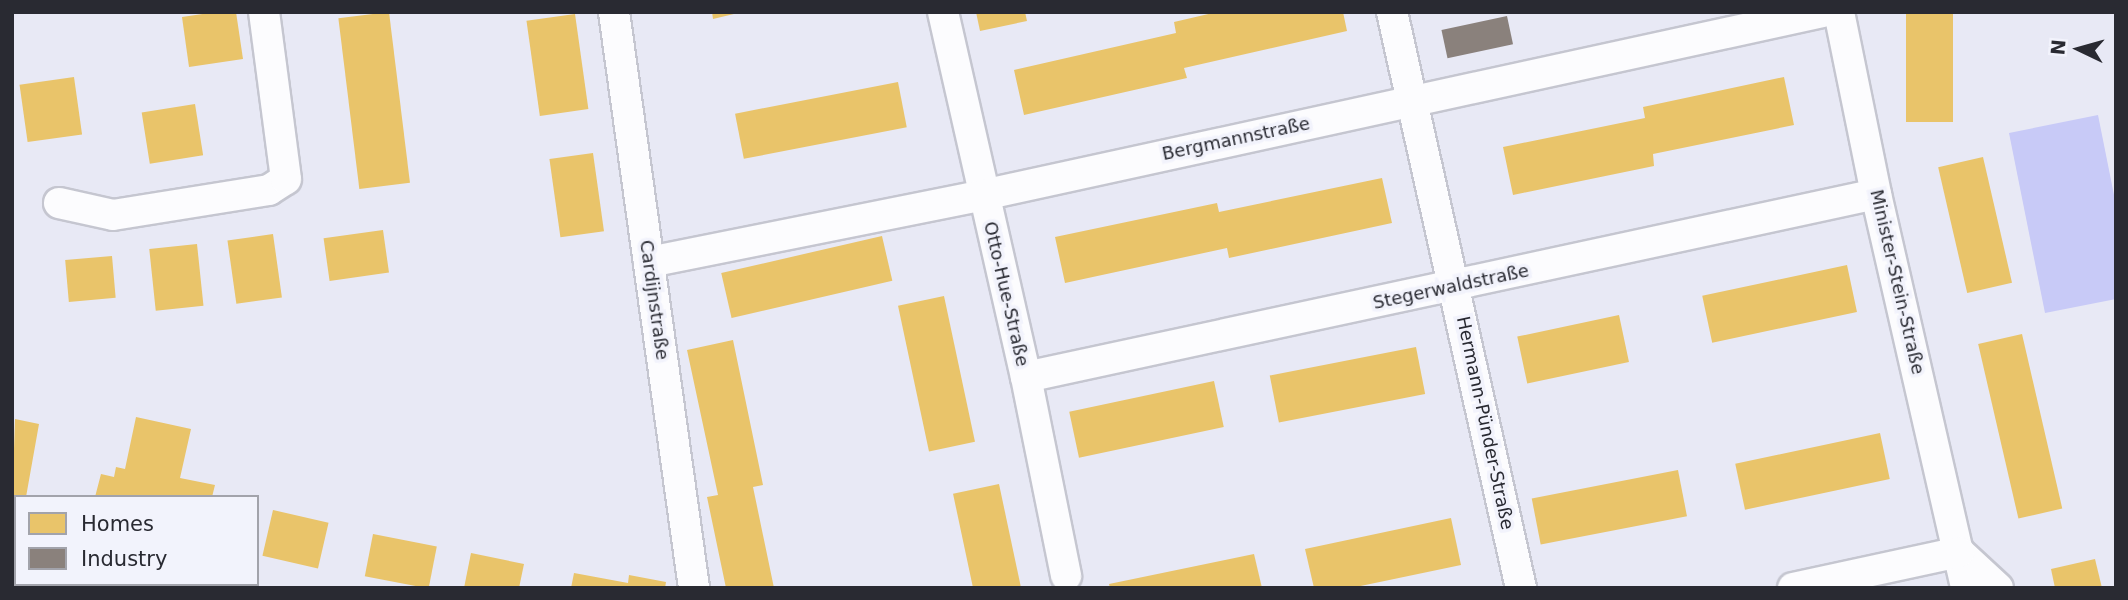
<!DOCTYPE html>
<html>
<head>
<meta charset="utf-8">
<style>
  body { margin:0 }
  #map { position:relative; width:2128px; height:600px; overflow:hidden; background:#e8e9f5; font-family:"DejaVu Sans",sans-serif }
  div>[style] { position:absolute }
  .green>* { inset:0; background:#c8caf7 }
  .homes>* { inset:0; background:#e9c46a; transform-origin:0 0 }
  .industry>* { inset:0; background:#8a817c; transform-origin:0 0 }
  .roads { filter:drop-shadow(2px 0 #c5c6d0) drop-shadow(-2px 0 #c5c6d0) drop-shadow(0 2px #c5c6d0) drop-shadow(0 -2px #c5c6d0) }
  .minor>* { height:30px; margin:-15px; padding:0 15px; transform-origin:15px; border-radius:15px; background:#fcfcfe }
  .secondary>* { height:38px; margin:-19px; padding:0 19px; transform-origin:19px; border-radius:19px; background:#f6f7fb }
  span { translate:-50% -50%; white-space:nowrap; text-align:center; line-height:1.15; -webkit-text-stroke:7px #f2f3fc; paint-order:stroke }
  .street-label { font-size:18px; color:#292a32 }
  .frame { position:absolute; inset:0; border:14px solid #292a32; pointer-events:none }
  .legend { position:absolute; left:14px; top:495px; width:245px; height:91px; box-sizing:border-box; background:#f2f3fc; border:2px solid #a2a3ab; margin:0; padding:9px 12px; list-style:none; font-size:21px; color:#292a32 }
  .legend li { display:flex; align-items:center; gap:14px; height:35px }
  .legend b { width:35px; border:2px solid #a2a3ab }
  .north { position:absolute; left:2044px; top:14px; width:70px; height:70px; -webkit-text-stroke:5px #f2f3fc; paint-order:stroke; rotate:275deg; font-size:19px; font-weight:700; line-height:28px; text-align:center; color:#292a32 }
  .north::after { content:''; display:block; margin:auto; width:24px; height:32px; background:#292a32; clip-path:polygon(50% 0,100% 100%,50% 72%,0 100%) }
</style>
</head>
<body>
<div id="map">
  <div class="green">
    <div style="clip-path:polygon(2098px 115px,2116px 205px,2116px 299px,2045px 313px,2009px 133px)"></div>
  </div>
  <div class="homes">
    <div style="clip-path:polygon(216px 12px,236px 12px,243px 59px,189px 67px,182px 17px)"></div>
    <div style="left:389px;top:12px;width:172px;height:51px;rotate:83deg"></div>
    <div style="clip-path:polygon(712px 12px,738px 12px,738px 13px,713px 19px)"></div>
    <div style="clip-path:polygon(976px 12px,1025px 12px,1027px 21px,980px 31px)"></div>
    <div style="clip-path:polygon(1217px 12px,1343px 12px,1347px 31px,1184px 68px,1187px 78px,1024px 115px,1014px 70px,1176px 33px,1174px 22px)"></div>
    <div style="left:1906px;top:12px;width:47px;height:110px"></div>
    <div style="left:575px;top:14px;width:96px;height:49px;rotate:82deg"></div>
    <div style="left:74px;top:77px;width:58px;height:55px;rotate:82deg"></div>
    <div style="clip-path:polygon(1784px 77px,1794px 125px,1653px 154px,1654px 166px,1513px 195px,1503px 147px,1645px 118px,1643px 107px)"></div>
    <div style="left:898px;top:82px;width:46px;height:166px;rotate:79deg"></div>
    <div style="left:195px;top:104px;width:52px;height:54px;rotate:81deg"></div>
    <div style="left:593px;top:153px;width:79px;height:44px;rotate:82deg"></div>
    <div style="left:1983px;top:157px;width:129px;height:46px;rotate:77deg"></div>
    <div style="clip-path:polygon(1382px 178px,1392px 223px,1229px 258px,1227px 248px,1065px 283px,1055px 237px,1217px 203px,1219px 212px)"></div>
    <div style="left:383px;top:230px;width:43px;height:60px;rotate:82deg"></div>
    <div style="left:273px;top:234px;width:64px;height:46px;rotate:82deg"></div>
    <div style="left:882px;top:236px;width:46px;height:165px;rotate:77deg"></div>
    <div style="left:197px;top:244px;width:62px;height:48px;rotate:84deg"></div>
    <div style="left:112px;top:256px;width:42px;height:47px;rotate:85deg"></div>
    <div style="left:1847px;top:265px;width:48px;height:148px;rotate:78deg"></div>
    <div style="left:944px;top:296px;width:149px;height:47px;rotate:78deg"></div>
    <div style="left:1619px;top:315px;width:48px;height:104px;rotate:78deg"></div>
    <div style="left:2022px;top:334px;width:179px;height:45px;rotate:77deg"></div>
    <div style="clip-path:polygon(733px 340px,763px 485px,753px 487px,774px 588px,726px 588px,707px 497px,718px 495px,687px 350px)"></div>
    <div style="left:1416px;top:347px;width:48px;height:149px;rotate:79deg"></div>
    <div style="left:1214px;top:381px;width:47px;height:148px;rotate:78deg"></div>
    <div style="clip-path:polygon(136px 417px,191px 429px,180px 478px,215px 485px,212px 497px,95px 497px,101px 474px,114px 477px,116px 467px,125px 469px)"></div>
    <div style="clip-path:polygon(15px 419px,39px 424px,26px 497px,16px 497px,16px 508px,12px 508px)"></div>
    <div style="left:1880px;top:433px;width:47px;height:148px;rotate:78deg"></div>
    <div style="left:1678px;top:470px;width:47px;height:149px;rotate:79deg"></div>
    <div style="left:999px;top:484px;width:107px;height:47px;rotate:78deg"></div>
    <div style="left:273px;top:510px;width:57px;height:47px;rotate:13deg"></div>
    <div style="clip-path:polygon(1451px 518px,1461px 565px,1351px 588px,1314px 588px,1305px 549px)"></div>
    <div style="left:373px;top:534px;width:65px;height:43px;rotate:11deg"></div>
    <div style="clip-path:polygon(471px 553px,524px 564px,519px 588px,464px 588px)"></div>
    <div style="clip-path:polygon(1254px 554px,1262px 588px,1110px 588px,1109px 584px)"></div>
    <div style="clip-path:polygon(2095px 559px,2102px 588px,2055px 588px,2051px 569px)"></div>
    <div style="clip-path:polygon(574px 573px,628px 583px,629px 575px,666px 582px,665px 588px,571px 588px)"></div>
  </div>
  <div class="industry">
    <div style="left:1507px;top:16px;width:29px;height:67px;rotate:78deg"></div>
  </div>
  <div class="roads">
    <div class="minor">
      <div style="left:614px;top:12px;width:582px;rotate:82.09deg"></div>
      <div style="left:943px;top:12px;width:374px;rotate:77.2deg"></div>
      <div style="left:1026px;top:377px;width:203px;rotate:78.6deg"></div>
      <div style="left:1392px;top:12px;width:590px;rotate:77.38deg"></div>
      <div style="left:1839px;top:12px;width:186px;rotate:78.5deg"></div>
      <div style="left:1876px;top:194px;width:404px;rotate:77.1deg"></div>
      <div style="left:59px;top:203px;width:55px;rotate:12.5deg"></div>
      <div style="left:113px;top:215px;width:158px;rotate:-9.1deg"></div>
      <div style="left:269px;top:190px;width:20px;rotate:-33deg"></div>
      <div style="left:286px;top:179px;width:168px;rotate:-97.5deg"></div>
      <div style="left:649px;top:262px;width:341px;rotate:-11.3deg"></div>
      <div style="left:983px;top:195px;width:859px;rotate:-12.3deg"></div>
      <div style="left:1026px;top:377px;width:869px;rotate:-12.15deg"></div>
      <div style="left:1959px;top:552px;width:53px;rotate:42.7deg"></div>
      <div style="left:1793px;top:588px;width:170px;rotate:-12.2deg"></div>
    </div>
    <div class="secondary">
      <div style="left:12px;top:560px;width:4px;rotate:14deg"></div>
      <div style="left:132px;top:584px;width:18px;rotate:13deg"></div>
    </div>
  </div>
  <div class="street-label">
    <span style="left:1236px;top:139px;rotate:-12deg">Bergmannstraße</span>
    <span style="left:1897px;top:282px;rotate:77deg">Minister-Stein-Straße</span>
    <span style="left:1451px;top:287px;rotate:-12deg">Stegerwaldstraße</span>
    <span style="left:1006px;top:294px;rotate:77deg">Otto-Hue-Straße</span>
    <span style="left:654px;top:300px;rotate:82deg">Cardijnstraße</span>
    <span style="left:1485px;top:423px;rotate:78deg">Hermann-Pünder-Straße</span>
  </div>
  <div class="frame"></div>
  <ul class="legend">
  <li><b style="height:19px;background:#e9c46a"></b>Homes</li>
  <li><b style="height:19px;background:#8a817c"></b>Industry</li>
  </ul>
  <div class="north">N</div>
</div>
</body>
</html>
